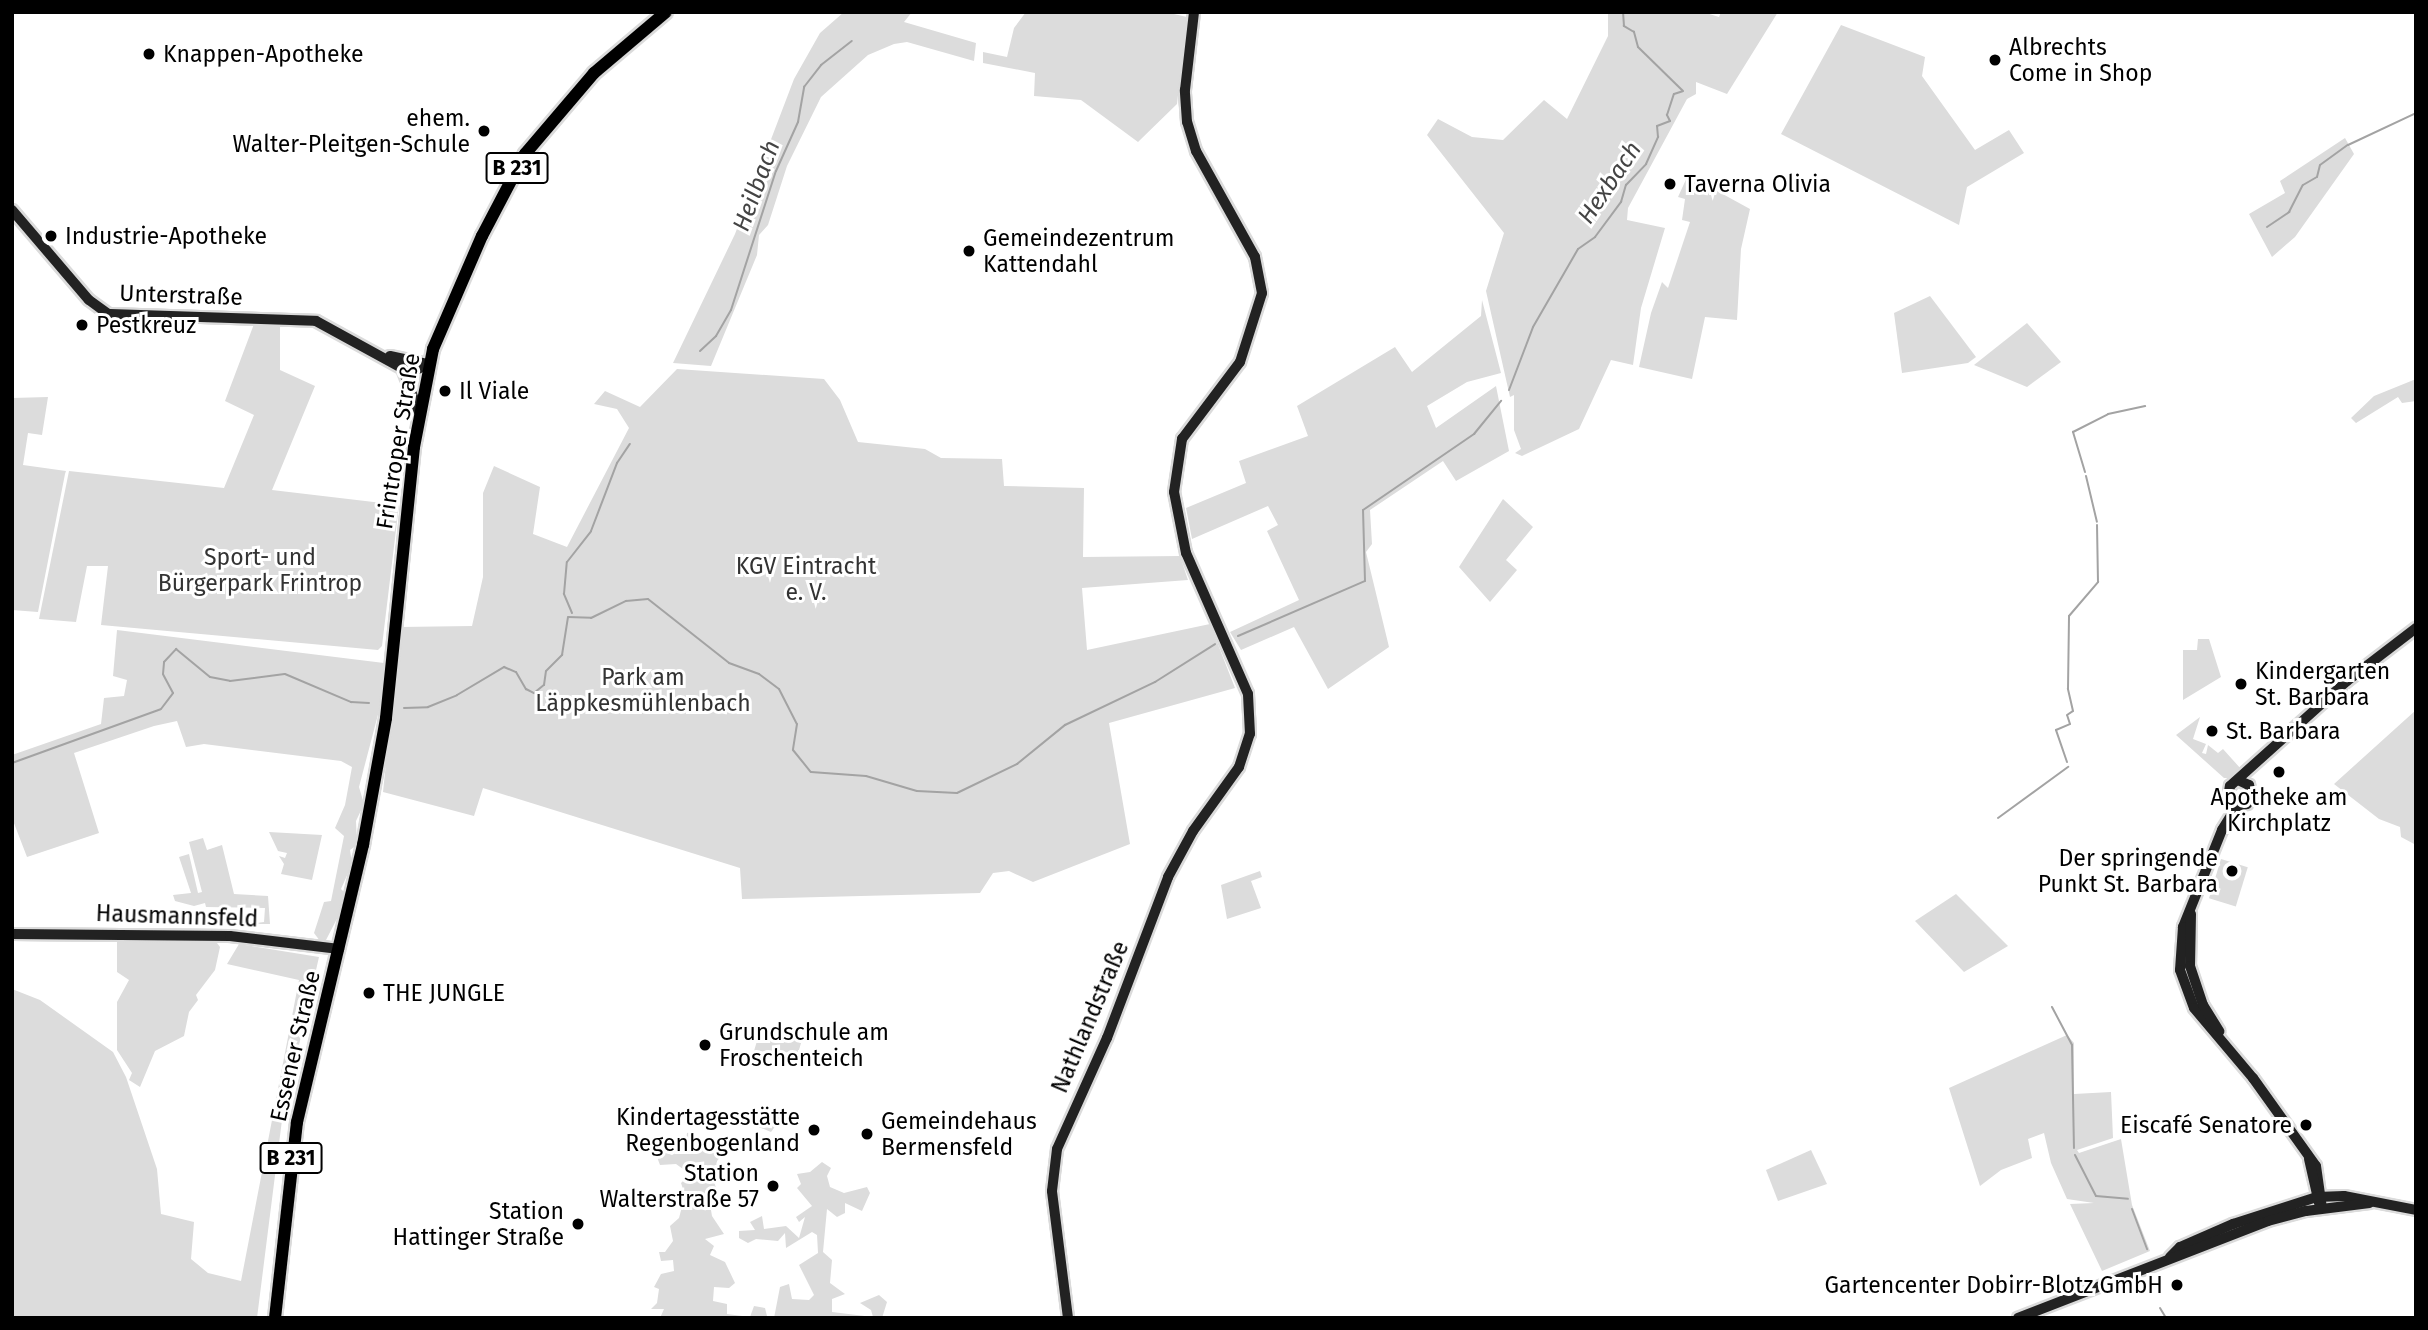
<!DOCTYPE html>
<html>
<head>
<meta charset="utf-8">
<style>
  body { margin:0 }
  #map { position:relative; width:2428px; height:1330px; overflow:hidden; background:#fff; font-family:"Fira Sans",sans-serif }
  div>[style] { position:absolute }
  .green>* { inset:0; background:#dcdcdc; transform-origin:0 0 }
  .stream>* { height:2px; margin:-1px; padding:0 1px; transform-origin:1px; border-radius:1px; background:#a3a3a3 }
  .roads { filter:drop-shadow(2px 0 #dbdbdb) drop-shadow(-2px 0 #dbdbdb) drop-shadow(0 2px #dbdbdb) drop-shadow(0 -2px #dbdbdb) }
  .secondary>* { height:10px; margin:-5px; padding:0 5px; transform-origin:5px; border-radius:5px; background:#222 }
  .primary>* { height:12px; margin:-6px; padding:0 6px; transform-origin:6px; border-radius:6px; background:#000 }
  .tram>* { height:2px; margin:-1px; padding:0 1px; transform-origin:1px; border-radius:1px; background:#000 }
  .dots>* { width:19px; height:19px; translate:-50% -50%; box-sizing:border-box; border:4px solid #fff; border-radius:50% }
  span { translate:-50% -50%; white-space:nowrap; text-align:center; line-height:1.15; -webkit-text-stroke:6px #fff; paint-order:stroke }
  .shield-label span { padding:2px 5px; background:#fff; border:2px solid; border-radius:5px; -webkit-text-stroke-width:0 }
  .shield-label { font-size:21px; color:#000; font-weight:700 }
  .poi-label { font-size:23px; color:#000 }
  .left { translate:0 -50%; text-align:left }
  .right { translate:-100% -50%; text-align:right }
  .street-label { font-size:23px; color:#000 }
  .park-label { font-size:23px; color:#333 }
  .water-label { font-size:24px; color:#444; font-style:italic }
  .frame { position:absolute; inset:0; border:14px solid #000; pointer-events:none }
</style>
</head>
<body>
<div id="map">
  <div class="green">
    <div style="clip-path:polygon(844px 12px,912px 12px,904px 22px,976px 43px,974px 61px,907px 42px,894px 44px,868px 55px,821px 97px,787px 166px,768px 225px,759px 235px,757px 255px,711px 366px,673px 363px,735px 234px,794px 79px,820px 33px)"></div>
    <div style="clip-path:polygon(1026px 12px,1165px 12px,1187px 17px,1177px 104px,1138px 142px,1081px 100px,1034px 96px,1035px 73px,983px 63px,983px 52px,1007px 57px,1014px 28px)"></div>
    <div style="clip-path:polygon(1608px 12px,1703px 12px,1719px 17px,1721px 12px,1778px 12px,1727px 94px,1696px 82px,1696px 94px,1687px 99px,1628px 208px,1627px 220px,1665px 228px,1641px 308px,1633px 365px,1611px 360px,1579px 429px,1522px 456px,1515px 453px,1521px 449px,1514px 430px,1514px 395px,1510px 397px,1486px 291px,1504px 233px,1427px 135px,1438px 119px,1472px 137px,1503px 140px,1544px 100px,1567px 119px,1608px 36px)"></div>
    <div style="clip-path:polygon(1841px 25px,1925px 57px,1922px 76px,1975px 150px,2009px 130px,2024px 153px,1967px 187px,1959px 225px,1781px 134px)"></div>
    <div style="clip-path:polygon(2345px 138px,2354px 154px,2295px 237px,2272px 257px,2249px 214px,2285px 193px,2280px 181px)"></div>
    <div style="clip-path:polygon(1688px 175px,1750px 209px,1741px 249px,1737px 320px,1705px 317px,1692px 379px,1639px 367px,1651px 313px,1662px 282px,1668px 288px,1690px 222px,1682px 220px,1685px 199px,1678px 197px)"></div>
    <div style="clip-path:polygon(1930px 296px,1976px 357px,1968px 363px,1902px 373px,1894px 313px)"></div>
    <div style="clip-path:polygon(1482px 300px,1501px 373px,1467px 382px,1427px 406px,1436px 428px,1496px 386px,1509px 451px,1456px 481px,1443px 461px,1370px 510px,1372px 544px,1366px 552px,1389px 647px,1328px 689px,1294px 627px,1241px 650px,1230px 632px,1299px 600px,1267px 531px,1278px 525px,1268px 506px,1192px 539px,1186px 508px,1246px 483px,1239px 461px,1308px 436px,1297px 406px,1395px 347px,1412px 372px,1481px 316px)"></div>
    <div style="clip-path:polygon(280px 323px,280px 370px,315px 386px,272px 490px,399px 505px,382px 646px,378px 650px,101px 625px,108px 566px,87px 566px,76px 622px,39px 619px,69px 471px,224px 488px,254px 415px,225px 401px,254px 324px)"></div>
    <div style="clip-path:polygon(2027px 323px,2061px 362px,2027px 387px,1974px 365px)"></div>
    <div style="clip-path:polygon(677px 369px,824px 379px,840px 400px,858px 442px,925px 449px,941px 458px,1002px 459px,1004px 486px,1084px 488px,1083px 557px,1180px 556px,1188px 580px,1082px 588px,1087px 650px,1210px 624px,1235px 688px,1109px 723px,1130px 844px,1033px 882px,1009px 871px,993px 873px,980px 893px,742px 899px,740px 868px,483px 788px,474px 816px,383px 792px,400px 627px,472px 626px,483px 577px,483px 493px,494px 466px,540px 487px,533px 534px,567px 547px,629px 428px,617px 409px,594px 404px,605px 391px,640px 407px)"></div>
    <div style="clip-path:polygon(2416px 379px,2416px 401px,2402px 403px,2398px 397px,2356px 423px,2351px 418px,2374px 396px)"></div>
    <div style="clip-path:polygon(48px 397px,42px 435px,28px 433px,23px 465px,66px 471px,65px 474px,38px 612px,12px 610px,12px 398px)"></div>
    <div style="clip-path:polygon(1503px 499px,1533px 527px,1506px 560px,1517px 570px,1490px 602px,1459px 567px)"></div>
    <div style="clip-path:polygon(117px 630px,384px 663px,380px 707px,359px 787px,364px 804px,356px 821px,357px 845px,350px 850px,352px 864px,341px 889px,345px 893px,342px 909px,326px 940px,320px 941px,314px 933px,324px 902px,331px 901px,344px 836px,335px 828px,345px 805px,352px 767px,341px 761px,204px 744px,186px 747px,177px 721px,154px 726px,74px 753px,99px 833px,27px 857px,12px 818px,12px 755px,101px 724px,104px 698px,124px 696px,127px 680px,113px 676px)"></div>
    <div style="clip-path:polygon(2198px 639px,2209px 639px,2221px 677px,2183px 700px,2183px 650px,2197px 650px)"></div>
    <div style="clip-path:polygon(2416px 710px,2416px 845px,2401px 837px,2400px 827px,2379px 819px,2334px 784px)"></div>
    <div style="clip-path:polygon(2200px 717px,2193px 739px,2206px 744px,2202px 753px,2206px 754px,2208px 745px,2218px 753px,2223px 749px,2241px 769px,2232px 778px,2224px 778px,2176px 735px)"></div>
    <div style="clip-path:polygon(269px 832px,322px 835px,312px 880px,281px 874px,284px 864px,279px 856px,285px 858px,287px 853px,278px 851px)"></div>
    <div style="clip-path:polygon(203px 838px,207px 850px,222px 845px,234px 894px,268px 896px,270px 924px,247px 924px,264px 922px,265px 908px,206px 907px,205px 903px,194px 906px,175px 901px,173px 895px,191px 893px,179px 857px,189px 854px,198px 893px,202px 892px,189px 842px)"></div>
    <div style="left:2221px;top:859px;width:28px;height:41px;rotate:17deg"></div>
    <div style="clip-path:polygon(1260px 871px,1262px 877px,1251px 881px,1261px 908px,1227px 919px,1221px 885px)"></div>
    <div style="clip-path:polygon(1956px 894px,2008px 946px,1964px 972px,1915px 921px)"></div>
    <div style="clip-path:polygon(117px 941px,217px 943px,220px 947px,215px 970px,196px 995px,198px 1000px,189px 1012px,184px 1036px,155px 1051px,140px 1087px,129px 1080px,132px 1073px,117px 1050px,117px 1002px,129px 980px,117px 972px)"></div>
    <div style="clip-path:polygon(239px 944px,319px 957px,282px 1120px,257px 1318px,12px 1318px,12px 989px,40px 1000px,113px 1052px,126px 1077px,157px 1169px,161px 1214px,194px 1222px,191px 1259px,208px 1273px,241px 1281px,299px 980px,227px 964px)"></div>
    <div style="clip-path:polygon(760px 1031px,802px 1040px,798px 1053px,754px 1051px)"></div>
    <div style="clip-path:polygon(2067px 1035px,2074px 1043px,2074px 1094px,2111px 1092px,2113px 1138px,2077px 1150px,2079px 1153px,2121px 1139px,2132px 1205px,2150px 1251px,2102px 1271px,2070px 1204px,2094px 1203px,2067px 1199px,2051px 1163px,2044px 1133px,2028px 1139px,2032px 1158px,2001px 1170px,1980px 1186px,1949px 1088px)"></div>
    <div style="clip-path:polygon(788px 1109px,771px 1132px,749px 1123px,759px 1114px)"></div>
    <div style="clip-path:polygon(692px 1132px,699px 1143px,715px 1143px,716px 1151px,727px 1149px,717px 1161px,715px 1185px,719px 1193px,710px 1204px,712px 1216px,724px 1234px,705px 1239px,714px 1246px,710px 1255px,725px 1262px,735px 1283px,729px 1288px,714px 1287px,713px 1301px,727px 1304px,727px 1314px,750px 1317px,754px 1306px,765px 1308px,767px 1316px,760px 1318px,660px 1318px,664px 1309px,651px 1309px,657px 1303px,659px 1289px,654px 1287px,661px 1274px,674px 1271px,673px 1260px,661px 1261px,659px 1252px,665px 1252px,673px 1241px,670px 1226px,679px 1218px,685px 1195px,681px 1183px,690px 1174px,676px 1164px,660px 1165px,657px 1157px,660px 1151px,672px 1155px,685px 1148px,687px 1133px)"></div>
    <div style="clip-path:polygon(1811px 1150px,1827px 1184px,1778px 1201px,1766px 1170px)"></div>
    <div style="clip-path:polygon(822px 1162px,831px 1168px,827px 1176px,830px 1187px,844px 1193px,867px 1187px,870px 1193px,862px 1211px,845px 1203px,845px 1213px,837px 1217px,827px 1209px,823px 1252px,832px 1260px,830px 1283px,845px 1294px,832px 1299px,832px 1312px,873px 1317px,871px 1310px,860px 1303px,879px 1295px,887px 1302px,882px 1318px,774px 1318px,780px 1287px,789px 1284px,792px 1299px,809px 1300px,814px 1295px,799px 1265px,818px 1253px,817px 1235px,812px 1232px,786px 1248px,785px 1233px,778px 1241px,756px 1239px,748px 1243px,739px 1238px,739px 1231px,755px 1230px,750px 1222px,762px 1216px,764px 1229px,786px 1226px,799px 1238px,805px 1217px,799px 1222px,796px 1217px,812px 1206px,797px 1188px,801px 1184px,797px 1174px,810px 1172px)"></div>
  </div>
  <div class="stream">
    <div style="left:2267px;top:227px;width:27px;rotate:-34deg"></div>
    <div style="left:2289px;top:212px;width:30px;rotate:-63deg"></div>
    <div style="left:2303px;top:185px;width:16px;rotate:-30deg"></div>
    <div style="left:2317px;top:177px;width:12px;rotate:-76deg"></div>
    <div style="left:2320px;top:165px;width:34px;rotate:-36deg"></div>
    <div style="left:2348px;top:145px;width:75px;rotate:-25.2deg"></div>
    <div style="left:700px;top:351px;width:22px;rotate:-43deg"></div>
    <div style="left:716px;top:336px;width:30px;rotate:-60deg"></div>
    <div style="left:731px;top:310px;width:146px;rotate:-72.1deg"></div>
    <div style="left:776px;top:171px;width:54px;rotate:-65.8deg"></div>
    <div style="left:798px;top:122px;width:36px;rotate:-80deg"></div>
    <div style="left:804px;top:87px;width:28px;rotate:-52deg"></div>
    <div style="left:821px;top:65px;width:39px;rotate:-38deg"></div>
    <div style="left:1509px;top:390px;width:67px;rotate:-69.1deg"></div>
    <div style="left:1533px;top:327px;width:90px;rotate:-60deg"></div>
    <div style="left:1578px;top:249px;width:21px;rotate:-35deg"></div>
    <div style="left:1595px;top:237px;width:44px;rotate:-53.4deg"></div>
    <div style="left:1621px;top:202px;width:18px;rotate:-74deg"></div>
    <div style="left:1626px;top:185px;width:29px;rotate:-46deg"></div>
    <div style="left:1646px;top:164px;width:30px;rotate:-66deg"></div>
    <div style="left:1658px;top:137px;width:11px;rotate:-95deg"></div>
    <div style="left:1657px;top:126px;width:14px;rotate:-21deg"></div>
    <div style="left:1670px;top:121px;width:7px;rotate:-117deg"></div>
    <div style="left:1667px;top:115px;width:22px;rotate:-72deg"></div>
    <div style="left:1674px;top:94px;width:9px;rotate:-18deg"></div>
    <div style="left:1683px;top:91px;width:63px;rotate:-135.6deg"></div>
    <div style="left:1638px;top:47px;width:16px;rotate:-105deg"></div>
    <div style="left:1634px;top:32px;width:12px;rotate:-149deg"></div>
    <div style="left:1624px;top:26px;width:14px;rotate:-94deg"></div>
    <div style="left:2085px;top:472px;width:42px;rotate:-106.7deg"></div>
    <div style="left:2073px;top:432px;width:39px;rotate:-27deg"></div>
    <div style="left:2108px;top:414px;width:38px;rotate:-12deg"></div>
    <div style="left:2086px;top:476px;width:47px;rotate:76.6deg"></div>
    <div style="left:572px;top:613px;width:21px;rotate:-113deg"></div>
    <div style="left:564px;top:594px;width:32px;rotate:-85deg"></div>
    <div style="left:567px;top:562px;width:39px;rotate:-52deg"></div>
    <div style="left:591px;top:531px;width:73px;rotate:-69.1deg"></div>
    <div style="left:617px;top:463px;width:23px;rotate:-56deg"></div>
    <div style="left:1238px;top:636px;width:138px;rotate:-23.4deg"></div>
    <div style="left:1365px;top:581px;width:71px;rotate:-91.6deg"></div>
    <div style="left:1363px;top:510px;width:135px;rotate:-34.4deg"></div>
    <div style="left:1474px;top:434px;width:43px;rotate:-50.7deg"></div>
    <div style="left:404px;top:708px;width:24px;rotate:-2deg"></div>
    <div style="left:428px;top:707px;width:31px;rotate:-22deg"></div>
    <div style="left:457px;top:695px;width:55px;rotate:-30.8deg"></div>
    <div style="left:504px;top:667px;width:13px;rotate:23deg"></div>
    <div style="left:516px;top:672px;width:20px;rotate:60deg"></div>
    <div style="left:526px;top:689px;width:9px;rotate:27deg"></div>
    <div style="left:534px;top:693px;width:13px;rotate:-39deg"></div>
    <div style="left:544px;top:685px;width:14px;rotate:-82deg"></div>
    <div style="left:546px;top:671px;width:23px;rotate:-45deg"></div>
    <div style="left:562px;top:655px;width:38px;rotate:-81deg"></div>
    <div style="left:568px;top:617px;width:23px;rotate:2deg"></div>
    <div style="left:591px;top:618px;width:39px;rotate:-26deg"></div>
    <div style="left:626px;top:601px;width:22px;rotate:-5deg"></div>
    <div style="left:648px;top:599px;width:103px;rotate:38.3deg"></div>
    <div style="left:729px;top:663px;width:32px;rotate:20deg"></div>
    <div style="left:759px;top:674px;width:25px;rotate:37deg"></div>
    <div style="left:779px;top:689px;width:39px;rotate:63deg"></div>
    <div style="left:797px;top:724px;width:26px;rotate:99deg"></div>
    <div style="left:793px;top:750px;width:28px;rotate:51deg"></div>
    <div style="left:811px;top:772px;width:55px;rotate:4.2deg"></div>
    <div style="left:866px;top:776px;width:53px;rotate:16.4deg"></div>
    <div style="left:917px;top:791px;width:40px;rotate:2.9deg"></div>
    <div style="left:957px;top:793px;width:67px;rotate:-25.8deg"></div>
    <div style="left:1017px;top:764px;width:62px;rotate:-39.1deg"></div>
    <div style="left:1065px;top:725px;width:100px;rotate:-25.5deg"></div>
    <div style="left:1155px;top:682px;width:71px;rotate:-32.3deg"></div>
    <div style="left:2067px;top:762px;width:34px;rotate:-109deg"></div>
    <div style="left:2056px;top:730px;width:15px;rotate:-23deg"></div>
    <div style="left:2070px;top:724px;width:9px;rotate:-108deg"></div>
    <div style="left:2067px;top:715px;width:7px;rotate:-34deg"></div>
    <div style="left:2073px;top:711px;width:23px;rotate:-103deg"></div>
    <div style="left:2068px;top:689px;width:73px;rotate:-89.2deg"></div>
    <div style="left:2069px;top:616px;width:45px;rotate:-49.5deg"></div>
    <div style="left:2098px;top:582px;width:57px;rotate:-91deg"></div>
    <div style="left:12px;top:763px;width:158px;rotate:-19.9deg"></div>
    <div style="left:161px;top:709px;width:20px;rotate:-53deg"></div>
    <div style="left:173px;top:693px;width:21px;rotate:-118deg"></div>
    <div style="left:163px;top:674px;width:12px;rotate:-85deg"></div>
    <div style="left:164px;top:662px;width:18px;rotate:-47deg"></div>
    <div style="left:176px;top:649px;width:44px;rotate:39.5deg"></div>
    <div style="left:210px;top:677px;width:20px;rotate:11deg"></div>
    <div style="left:230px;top:681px;width:55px;rotate:-7.3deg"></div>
    <div style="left:285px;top:674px;width:72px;rotate:23deg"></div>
    <div style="left:351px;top:702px;width:18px;rotate:3deg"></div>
    <div style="left:1998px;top:818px;width:87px;rotate:-36.1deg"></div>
    <div style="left:2052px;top:1007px;width:43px;rotate:62.2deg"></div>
    <div style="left:2072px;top:1045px;width:103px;rotate:88.9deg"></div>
    <div style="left:2075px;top:1155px;width:46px;rotate:62.9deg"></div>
    <div style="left:2096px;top:1196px;width:32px;rotate:5deg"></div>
    <div style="left:2132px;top:1209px;width:43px;rotate:69.4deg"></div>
    <div style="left:2141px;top:1281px;width:13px;rotate:51deg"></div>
    <div style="left:2160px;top:1308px;width:12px;rotate:59deg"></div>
  </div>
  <div class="roads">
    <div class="secondary">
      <div style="left:12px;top:210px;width:118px;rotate:49.5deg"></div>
      <div style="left:89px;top:300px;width:24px;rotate:36deg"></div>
      <div style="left:108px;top:314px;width:208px;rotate:1.9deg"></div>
      <div style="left:316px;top:321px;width:98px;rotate:28.7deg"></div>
      <div style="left:402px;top:368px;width:14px;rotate:8deg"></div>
      <div style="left:416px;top:370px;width:13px;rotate:-27deg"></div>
      <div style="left:390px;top:356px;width:39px;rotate:12deg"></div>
      <div style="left:402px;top:368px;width:47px;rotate:68.9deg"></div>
      <div style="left:2240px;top:781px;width:10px;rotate:24deg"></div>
      <div style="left:2249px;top:785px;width:11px;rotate:75deg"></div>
      <div style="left:2252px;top:796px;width:9px;rotate:122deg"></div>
      <div style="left:2247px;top:804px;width:10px;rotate:169deg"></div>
      <div style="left:2237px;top:806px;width:12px;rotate:-138deg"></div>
      <div style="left:2228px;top:798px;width:12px;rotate:-81deg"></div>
      <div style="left:2230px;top:786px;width:157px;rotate:-41.9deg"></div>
      <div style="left:2347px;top:681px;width:87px;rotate:-37.5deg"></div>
      <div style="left:2237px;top:806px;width:28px;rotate:122deg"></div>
      <div style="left:2222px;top:830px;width:105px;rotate:111.9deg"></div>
      <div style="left:2183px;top:927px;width:43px;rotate:94deg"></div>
      <div style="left:2180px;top:970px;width:40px;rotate:69.8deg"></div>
      <div style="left:2194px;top:1008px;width:92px;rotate:49.9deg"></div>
      <div style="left:2253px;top:1078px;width:108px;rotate:54.4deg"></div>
      <div style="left:2316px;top:1166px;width:42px;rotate:81.9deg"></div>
      <div style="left:2191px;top:914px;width:52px;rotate:91.1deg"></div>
      <div style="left:2190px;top:966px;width:41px;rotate:71.6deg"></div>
      <div style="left:2203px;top:1005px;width:31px;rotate:58deg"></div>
      <div style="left:12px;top:934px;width:218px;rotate:0.5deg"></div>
      <div style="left:230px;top:936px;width:110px;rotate:6.8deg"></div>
      <div style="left:2309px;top:1159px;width:45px;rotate:77.2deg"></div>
      <div style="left:2170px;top:1257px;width:14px;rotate:-45deg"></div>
      <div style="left:2180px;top:1247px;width:58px;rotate:-23.5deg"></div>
      <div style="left:2233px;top:1224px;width:88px;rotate:-17.8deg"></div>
      <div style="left:2317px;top:1197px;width:27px;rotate:-2deg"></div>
      <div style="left:2344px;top:1196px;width:73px;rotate:11deg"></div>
      <div style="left:1068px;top:1318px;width:128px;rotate:-97.2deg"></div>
      <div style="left:1052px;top:1191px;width:42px;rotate:-83.2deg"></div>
      <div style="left:1057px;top:1149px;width:122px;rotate:-65.8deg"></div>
      <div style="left:1107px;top:1038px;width:172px;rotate:-69.2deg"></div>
      <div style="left:1168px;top:877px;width:52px;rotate:-61.5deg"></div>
      <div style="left:1193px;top:831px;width:79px;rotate:-54.3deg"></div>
      <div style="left:1239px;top:767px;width:35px;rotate:-72deg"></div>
      <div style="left:1250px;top:734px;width:40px;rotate:-92.9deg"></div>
      <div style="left:1248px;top:694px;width:154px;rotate:-113.7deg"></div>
      <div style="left:1186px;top:553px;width:62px;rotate:-101.1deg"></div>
      <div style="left:1174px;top:492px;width:54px;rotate:-81.4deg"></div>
      <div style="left:1182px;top:439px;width:96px;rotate:-53deg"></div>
      <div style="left:1240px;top:362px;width:72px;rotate:-72.3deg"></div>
      <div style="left:1262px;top:293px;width:37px;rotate:-101deg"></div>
      <div style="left:1255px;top:257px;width:121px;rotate:-119.1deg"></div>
      <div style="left:1196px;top:151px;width:30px;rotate:-107deg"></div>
      <div style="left:1187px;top:122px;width:32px;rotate:-94deg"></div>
      <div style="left:1185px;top:90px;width:79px;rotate:-83.4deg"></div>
      <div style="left:2018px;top:1318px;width:268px;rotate:-21.2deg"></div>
      <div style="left:2268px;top:1221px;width:39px;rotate:-15deg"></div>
      <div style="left:2306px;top:1211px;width:64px;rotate:-7.2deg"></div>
    </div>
    <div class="primary">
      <div style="left:275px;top:1318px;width:197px;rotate:-83.6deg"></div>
      <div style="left:297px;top:1122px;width:285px;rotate:-76.6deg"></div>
      <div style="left:363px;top:845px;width:129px;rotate:-79.7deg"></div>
      <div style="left:386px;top:718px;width:272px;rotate:-84.1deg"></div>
      <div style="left:414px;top:447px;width:100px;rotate:-79deg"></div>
      <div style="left:433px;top:349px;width:123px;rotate:-66.6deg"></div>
      <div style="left:482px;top:236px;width:93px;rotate:-62.3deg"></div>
      <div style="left:525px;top:154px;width:106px;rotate:-49.6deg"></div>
      <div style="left:594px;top:73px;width:94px;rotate:-40.3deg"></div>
    </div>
  </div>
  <div class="tram">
    <div style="left:398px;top:571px;width:212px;rotate:-81.3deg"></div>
    <div style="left:430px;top:361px;width:165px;rotate:-66.4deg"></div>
    <div style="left:496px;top:210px;width:67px;rotate:-60.4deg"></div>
    <div style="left:529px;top:152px;width:95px;rotate:-50.1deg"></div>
    <div style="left:590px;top:79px;width:102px;rotate:-41deg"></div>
  </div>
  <div class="dots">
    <div style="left:149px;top:54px;background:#000"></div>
    <div style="left:1995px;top:60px;background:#000"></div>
    <div style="left:484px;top:131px;background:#000"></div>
    <div style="left:1670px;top:184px;background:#000"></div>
    <div style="left:51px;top:236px;background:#000"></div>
    <div style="left:969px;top:251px;background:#000"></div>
    <div style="left:82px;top:325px;background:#000"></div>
    <div style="left:445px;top:391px;background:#000"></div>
    <div style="left:2241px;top:684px;background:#000"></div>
    <div style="left:2212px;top:731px;background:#000"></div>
    <div style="left:2279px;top:772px;background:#000"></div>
    <div style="left:2232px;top:871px;background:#000"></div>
    <div style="left:369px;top:993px;background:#000"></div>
    <div style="left:705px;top:1045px;background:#000"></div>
    <div style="left:2306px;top:1125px;background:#000"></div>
    <div style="left:814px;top:1130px;background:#000"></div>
    <div style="left:867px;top:1134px;background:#000"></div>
    <div style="left:773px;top:1186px;background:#000"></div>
    <div style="left:578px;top:1224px;background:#000"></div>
    <div style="left:2177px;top:1285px;background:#000"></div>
  </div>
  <div class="shield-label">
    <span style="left:517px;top:168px">B 231</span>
    <span style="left:291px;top:1158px">B 231</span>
  </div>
  <div class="poi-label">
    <span class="left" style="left:2009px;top:60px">Albrechts<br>Come in Shop</span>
    <span class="left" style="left:163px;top:54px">Knappen-Apotheke</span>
    <span class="right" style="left:470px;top:131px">ehem.<br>Walter-Pleitgen-Schule</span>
    <span class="left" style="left:1684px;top:184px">Taverna Olivia</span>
    <span class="left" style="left:65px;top:236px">Industrie-Apotheke</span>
    <span class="left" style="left:983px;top:251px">Gemeindezentrum<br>Kattendahl</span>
    <span class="left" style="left:96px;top:325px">Pestkreuz</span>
    <span class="left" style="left:459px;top:391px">Il Viale</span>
    <span class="left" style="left:2255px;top:684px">Kindergarten<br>St. Barbara</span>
    <span class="left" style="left:2226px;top:731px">St. Barbara</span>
    <span style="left:2279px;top:810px">Apotheke am<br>Kirchplatz</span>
    <span class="right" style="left:2218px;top:871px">Der springende<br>Punkt St. Barbara</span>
    <span class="left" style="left:383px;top:993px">THE JUNGLE</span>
    <span class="left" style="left:719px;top:1045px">Grundschule am<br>Froschenteich</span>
    <span class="right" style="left:800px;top:1130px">Kindertagesstätte<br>Regenbogenland</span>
    <span class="left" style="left:881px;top:1134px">Gemeindehaus<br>Bermensfeld</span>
    <span class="right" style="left:2292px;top:1125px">Eiscafé Senatore</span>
    <span class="right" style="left:759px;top:1186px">Station<br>Walterstraße 57</span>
    <span class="right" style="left:564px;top:1224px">Station<br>Hattinger Straße</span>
    <span class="right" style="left:2163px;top:1285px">Gartencenter Dobirr-Blotz GmbH</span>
  </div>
  <div class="street-label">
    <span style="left:181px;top:295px;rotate:2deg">Unterstraße</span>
    <span style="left:398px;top:441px;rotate:-81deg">Frintroper Straße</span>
    <span style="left:177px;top:916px;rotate:2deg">Hausmannsfeld</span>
    <span style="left:1090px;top:1017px;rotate:-67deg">Nathlandstraße</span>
    <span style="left:295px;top:1046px;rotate:-77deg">Essener Straße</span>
  </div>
  <div class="park-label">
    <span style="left:260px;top:570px">Sport- und<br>Bürgerpark Frintrop</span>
    <span style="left:806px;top:579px">KGV Eintracht<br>e. V.</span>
    <span style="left:643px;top:690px">Park am<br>Läppkesmühlenbach</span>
  </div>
  <div class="water-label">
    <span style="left:1610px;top:183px;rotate:-56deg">Hexbach</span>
    <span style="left:757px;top:186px;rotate:-70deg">Heilbach</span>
  </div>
  <div class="frame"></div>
</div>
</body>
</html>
